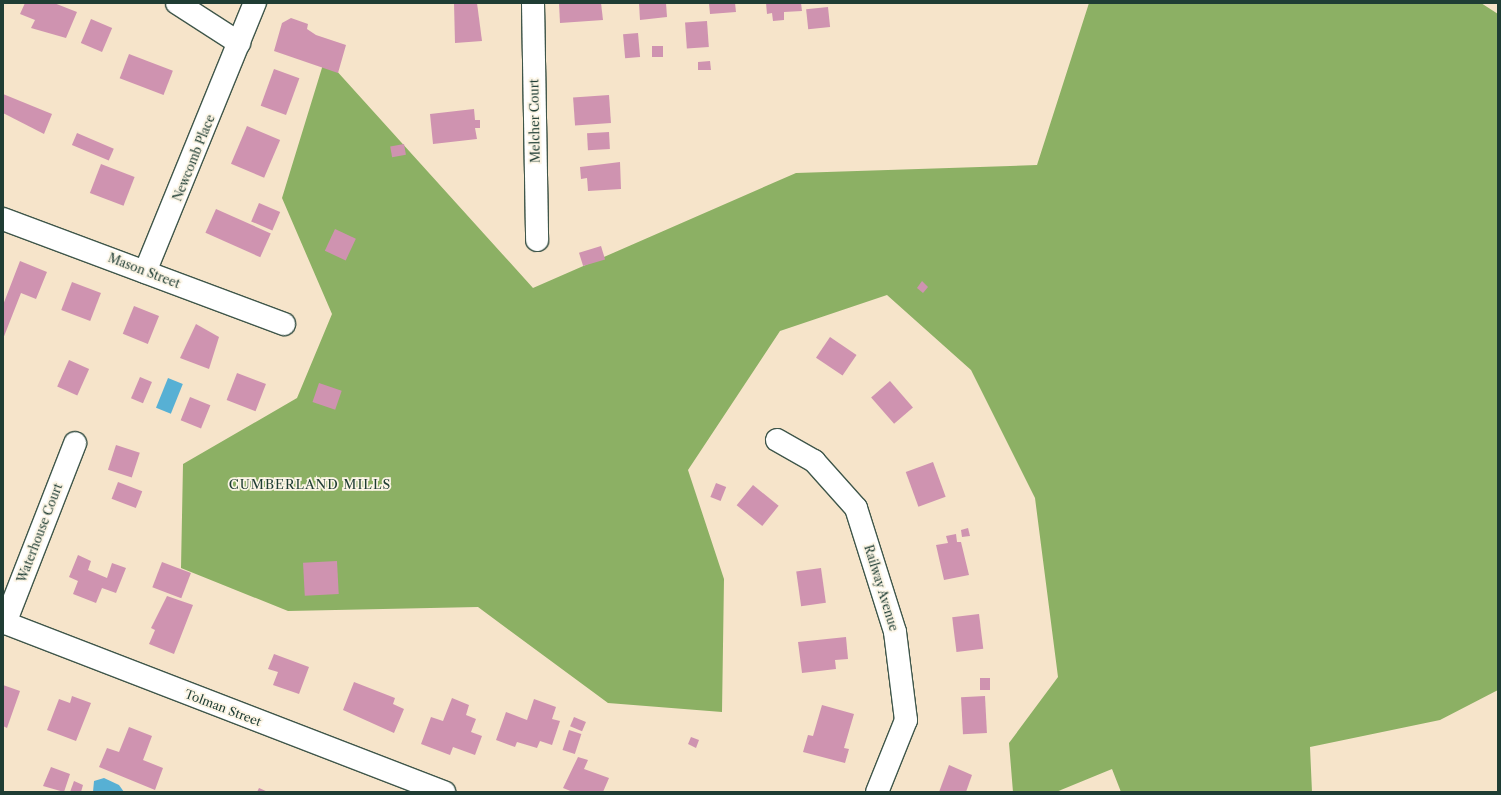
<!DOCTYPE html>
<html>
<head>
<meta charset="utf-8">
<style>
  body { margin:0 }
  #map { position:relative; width:1501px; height:795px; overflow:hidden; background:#f6e4ca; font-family:"Libre Caslon Text",serif }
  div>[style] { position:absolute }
  .forest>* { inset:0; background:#8cb064 }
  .water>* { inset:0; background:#57b0d4; transform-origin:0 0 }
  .building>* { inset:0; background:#cf93b0; transform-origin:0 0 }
  .roads { filter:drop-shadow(1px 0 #3f564a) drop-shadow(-1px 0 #3f564a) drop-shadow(0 1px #3f564a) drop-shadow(0 -1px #3f564a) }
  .minor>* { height:22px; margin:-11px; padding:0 11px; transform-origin:11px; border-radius:11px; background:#fff }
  span { translate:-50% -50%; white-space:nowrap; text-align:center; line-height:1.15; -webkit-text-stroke:3.5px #fcf5e5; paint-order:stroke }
  .street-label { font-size:12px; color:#1f3d34 }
  .neighbourhood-label { font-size:13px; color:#1f3d34; letter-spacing:1px }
  .frame { position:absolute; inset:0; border:4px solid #1f3d34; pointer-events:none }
</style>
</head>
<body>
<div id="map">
  <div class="forest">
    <div style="clip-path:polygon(1089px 3px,1481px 3px,1498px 14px,1498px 690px,1440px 720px,1310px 747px,1312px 792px,1121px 792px,1112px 769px,1056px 792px,1013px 792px,1009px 743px,1058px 677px,1035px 498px,971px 370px,887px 295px,780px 331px,688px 470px,724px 579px,722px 712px,608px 703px,478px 607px,288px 611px,181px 568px,183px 464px,297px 398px,332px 314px,282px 198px,325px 58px,533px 288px,796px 173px,1037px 165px)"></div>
  </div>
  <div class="water">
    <div style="left:168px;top:378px;width:16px;height:32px;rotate:22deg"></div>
    <div style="clip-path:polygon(104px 778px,119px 785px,124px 792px,93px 792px,94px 781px)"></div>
  </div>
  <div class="building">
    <div style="clip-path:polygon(25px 3px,54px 3px,77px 12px,66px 38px,31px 28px,35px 20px,20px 14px)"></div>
    <div style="clip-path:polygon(454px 3px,477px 3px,482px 41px,455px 43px)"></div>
    <div style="clip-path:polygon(559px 3px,601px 3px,603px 20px,560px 23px)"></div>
    <div style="clip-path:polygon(639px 3px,666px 3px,667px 17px,640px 20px)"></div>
    <div style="clip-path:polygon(709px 3px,735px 3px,736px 12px,710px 14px)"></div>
    <div style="clip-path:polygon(766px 3px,801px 3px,802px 11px,784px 12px,784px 20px,773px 21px,772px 13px,767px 14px)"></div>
    <div style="left:828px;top:7px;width:20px;height:22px;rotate:84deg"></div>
    <div style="clip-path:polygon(291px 18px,308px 24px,307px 29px,316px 35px,346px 45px,338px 73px,274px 51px,282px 23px)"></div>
    <div style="left:91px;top:19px;width:23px;height:26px;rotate:23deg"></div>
    <div style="left:707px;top:21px;width:26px;height:22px;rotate:86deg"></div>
    <div style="left:638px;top:33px;width:24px;height:15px;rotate:85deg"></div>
    <div style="left:652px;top:46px;width:11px;height:11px"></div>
    <div style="left:129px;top:54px;width:47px;height:26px;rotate:21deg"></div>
    <div style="clip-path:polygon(710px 61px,711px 70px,698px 70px,698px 62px)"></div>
    <div style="left:274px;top:69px;width:27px;height:39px;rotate:20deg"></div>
    <div style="clip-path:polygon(3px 94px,52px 114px,44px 134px,3px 113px)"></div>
    <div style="left:609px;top:95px;width:28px;height:36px;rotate:86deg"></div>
    <div style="clip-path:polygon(474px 109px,475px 120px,480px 120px,480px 128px,475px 128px,477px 139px,433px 144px,430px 114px)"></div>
    <div style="left:247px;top:126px;width:36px;height:41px;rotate:23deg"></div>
    <div style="left:609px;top:132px;width:17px;height:22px;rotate:87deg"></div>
    <div style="left:77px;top:133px;width:40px;height:13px;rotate:23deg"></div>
    <div style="left:404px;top:144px;width:11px;height:14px;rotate:80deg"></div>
    <div style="clip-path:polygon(620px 162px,621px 189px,588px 191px,587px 178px,581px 179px,580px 167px)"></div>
    <div style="left:101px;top:164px;width:36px;height:31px;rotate:21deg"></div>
    <div style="left:259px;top:203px;width:23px;height:20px;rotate:23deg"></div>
    <div style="left:216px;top:209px;width:60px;height:26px;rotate:24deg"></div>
    <div style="left:335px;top:229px;width:23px;height:24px;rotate:25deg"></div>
    <div style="left:601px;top:246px;width:14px;height:23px;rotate:73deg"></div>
    <div style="clip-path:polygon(20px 261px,47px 272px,36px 299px,21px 293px,3px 339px,3px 305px)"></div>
    <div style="clip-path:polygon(922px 281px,928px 287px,923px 293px,917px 288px)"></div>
    <div style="left:72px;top:282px;width:31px;height:30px;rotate:21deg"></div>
    <div style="left:134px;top:306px;width:27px;height:30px;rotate:22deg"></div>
    <div style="clip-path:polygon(196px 324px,219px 337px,209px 369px,180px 358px)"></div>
    <div style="left:830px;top:337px;width:32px;height:25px;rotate:34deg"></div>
    <div style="left:69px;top:360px;width:22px;height:29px;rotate:24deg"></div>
    <div style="left:237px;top:373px;width:31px;height:29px;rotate:21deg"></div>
    <div style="left:140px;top:377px;width:13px;height:23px;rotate:23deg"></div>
    <div style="left:890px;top:381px;width:35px;height:25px;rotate:49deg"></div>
    <div style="left:319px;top:383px;width:24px;height:20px;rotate:19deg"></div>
    <div style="left:190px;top:397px;width:22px;height:25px;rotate:22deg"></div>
    <div style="left:116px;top:445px;width:25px;height:26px;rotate:18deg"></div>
    <div style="left:933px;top:462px;width:37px;height:29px;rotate:70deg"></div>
    <div style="left:118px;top:482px;width:26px;height:18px;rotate:21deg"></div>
    <div style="left:716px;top:483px;width:11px;height:15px;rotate:22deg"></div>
    <div style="left:753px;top:485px;width:33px;height:26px;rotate:39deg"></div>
    <div style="clip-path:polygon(968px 528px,970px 536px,962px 537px,961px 530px)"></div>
    <div style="clip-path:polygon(956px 534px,957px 542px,961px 542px,969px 575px,944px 580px,936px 545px,948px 543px,946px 536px)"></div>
    <div style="clip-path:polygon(78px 555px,91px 561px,88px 570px,107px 578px,112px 563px,126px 568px,116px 593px,102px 588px,96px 603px,73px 594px,78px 581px,69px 577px)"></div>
    <div style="left:337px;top:561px;width:33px;height:34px;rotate:87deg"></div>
    <div style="left:162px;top:562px;width:31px;height:27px;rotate:21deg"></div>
    <div style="left:821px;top:568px;width:35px;height:25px;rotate:82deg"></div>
    <div style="clip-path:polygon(167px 596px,193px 605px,174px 654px,149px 644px,155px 630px,151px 628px)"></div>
    <div style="left:979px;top:614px;width:35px;height:27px;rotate:83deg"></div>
    <div style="clip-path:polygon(846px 637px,848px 659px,835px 660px,836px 669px,802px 673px,798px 642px)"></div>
    <div style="clip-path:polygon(274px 654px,309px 667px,299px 694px,273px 685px,278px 672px,268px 669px)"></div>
    <div style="left:980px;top:678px;width:10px;height:12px"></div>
    <div style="clip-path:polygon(354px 682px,395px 698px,393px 704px,404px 709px,394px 733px,343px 710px)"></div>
    <div style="clip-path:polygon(3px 685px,20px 691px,7px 728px,3px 726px)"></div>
    <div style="clip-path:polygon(72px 696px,91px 703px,76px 741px,47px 730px,59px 699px,70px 703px)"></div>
    <div style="left:985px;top:696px;width:37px;height:24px;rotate:87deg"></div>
    <div style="clip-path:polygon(452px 698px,469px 705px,466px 715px,476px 719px,471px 732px,482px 736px,475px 755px,453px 747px,450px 755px,421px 744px,431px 717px,443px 721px)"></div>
    <div style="clip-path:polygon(534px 699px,556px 707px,552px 719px,560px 721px,552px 745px,540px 741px,537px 748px,517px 742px,515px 747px,496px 740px,506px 712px,527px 720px)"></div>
    <div style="clip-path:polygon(822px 705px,854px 714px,844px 748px,849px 749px,845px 763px,803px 752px,808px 735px,813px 736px)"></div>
    <div style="left:574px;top:717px;width:13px;height:10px;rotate:23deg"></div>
    <div style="clip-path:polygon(129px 727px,152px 736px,143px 760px,163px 768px,155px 790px,99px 767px,107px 748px,119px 752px)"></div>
    <div style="left:569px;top:730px;width:13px;height:21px;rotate:18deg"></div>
    <div style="clip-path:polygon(691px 737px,699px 740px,696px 748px,688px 744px)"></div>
    <div style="clip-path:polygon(578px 757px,588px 760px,584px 769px,609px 778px,603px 792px,573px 792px,563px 788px)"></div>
    <div style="clip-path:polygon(949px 765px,972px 775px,966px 792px,939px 792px)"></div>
    <div style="clip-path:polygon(51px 767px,70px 774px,64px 792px,43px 786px)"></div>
    <div style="clip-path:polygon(74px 781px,83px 785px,81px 792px,70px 792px)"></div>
    <div style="clip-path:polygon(259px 788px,268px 792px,257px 792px)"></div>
  </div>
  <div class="roads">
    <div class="minor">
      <div style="left:177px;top:3px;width:74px;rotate:32.8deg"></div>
      <div style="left:533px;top:3px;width:237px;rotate:89deg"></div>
      <div style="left:3px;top:219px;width:300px;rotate:20.5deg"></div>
      <div style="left:145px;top:272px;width:291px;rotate:-67.8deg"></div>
      <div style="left:777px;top:440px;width:43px;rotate:29.6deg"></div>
      <div style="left:814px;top:461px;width:63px;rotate:48.2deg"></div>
      <div style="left:856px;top:508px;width:130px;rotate:72.5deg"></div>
      <div style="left:895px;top:632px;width:89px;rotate:82.9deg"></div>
      <div style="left:906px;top:720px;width:78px;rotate:111.9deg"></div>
      <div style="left:3px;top:622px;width:473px;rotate:21.1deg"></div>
      <div style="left:5px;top:623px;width:193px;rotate:-68.7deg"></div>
    </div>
  </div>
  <div class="street-label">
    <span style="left:535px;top:121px;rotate:-91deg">Melcher Court</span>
    <span style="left:194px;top:158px;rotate:-68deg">Newcomb Place</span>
    <span style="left:144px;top:271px;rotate:21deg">Mason Street</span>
    <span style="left:40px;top:533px;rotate:-69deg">Waterhouse Court</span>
    <span style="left:881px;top:588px;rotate:73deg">Railway Avenue</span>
    <span style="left:223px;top:708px;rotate:21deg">Tolman Street</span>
  </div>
  <div class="neighbourhood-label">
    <span style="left:310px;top:484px">CUMBERLAND MILLS</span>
  </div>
  <div class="frame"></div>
</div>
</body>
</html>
